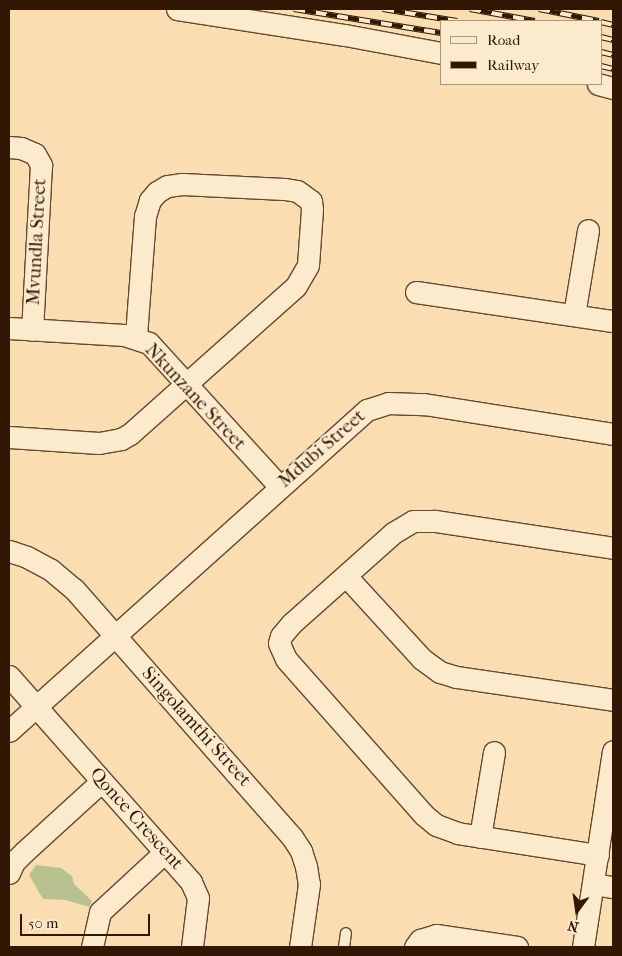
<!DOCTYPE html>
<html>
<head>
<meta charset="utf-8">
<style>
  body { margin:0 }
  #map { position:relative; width:622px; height:956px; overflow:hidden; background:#fadeb1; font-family:"IM FELL French Canon",serif }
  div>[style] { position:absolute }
  .green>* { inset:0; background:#b8c291 }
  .roads { filter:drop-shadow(1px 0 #644930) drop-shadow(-1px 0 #644930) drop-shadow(0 1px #644930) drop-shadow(0 -1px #644930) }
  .lane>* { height:10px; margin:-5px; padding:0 5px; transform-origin:5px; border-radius:5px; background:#fceacc }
  .street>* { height:21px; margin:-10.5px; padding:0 10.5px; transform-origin:10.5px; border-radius:10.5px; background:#fceacc }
  .rail>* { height:5.5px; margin-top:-2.75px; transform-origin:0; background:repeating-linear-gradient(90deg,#fceacc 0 11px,#321705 0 22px); box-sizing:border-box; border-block:1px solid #321705 }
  span { translate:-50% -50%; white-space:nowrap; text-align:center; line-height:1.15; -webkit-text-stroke:4px #fceacc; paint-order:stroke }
  .street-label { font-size:19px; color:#321705 }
  .frame { position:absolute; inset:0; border:10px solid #321705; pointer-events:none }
  .legend { position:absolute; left:440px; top:20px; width:162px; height:65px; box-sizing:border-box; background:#fceacc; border:1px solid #ab967c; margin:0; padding:6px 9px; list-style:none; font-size:15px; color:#321705 }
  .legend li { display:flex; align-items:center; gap:10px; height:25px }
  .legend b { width:25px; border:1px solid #ab967c }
  .north { position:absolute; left:552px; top:886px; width:50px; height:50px; -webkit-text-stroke:4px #fceacc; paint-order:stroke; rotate:194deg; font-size:14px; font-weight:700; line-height:20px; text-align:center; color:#321705 }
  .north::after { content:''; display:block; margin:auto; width:18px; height:22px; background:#321705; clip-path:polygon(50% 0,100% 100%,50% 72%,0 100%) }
  .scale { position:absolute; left:20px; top:914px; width:130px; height:22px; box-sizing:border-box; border:2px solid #321705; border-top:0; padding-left:6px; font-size:15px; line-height:18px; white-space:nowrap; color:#321705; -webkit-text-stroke:4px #fceacc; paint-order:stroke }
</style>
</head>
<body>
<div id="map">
  <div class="green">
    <div style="clip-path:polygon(36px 865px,61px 868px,72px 876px,74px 884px,92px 901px,89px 907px,66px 900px,43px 899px,29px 875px)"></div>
  </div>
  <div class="roads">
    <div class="lane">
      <div style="left:344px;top:947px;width:14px;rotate:-82deg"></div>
    </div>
    <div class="street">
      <div style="left:177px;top:9px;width:170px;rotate:8.8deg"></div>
      <div style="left:345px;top:35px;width:98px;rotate:10.6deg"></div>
      <div style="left:598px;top:84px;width:16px;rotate:15deg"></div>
      <div style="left:9px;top:147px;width:12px;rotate:5deg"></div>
      <div style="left:21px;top:148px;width:15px;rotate:23deg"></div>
      <div style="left:35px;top:154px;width:13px;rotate:61deg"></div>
      <div style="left:41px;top:165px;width:165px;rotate:93.1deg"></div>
      <div style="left:416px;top:292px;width:199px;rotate:8.4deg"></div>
      <div style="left:574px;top:315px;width:86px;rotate:-80.6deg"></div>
      <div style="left:9px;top:328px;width:115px;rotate:3.5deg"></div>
      <div style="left:124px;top:335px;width:26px;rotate:18deg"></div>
      <div style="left:149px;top:343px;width:193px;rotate:47.7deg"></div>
      <div style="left:9px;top:437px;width:90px;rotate:3.8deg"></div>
      <div style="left:99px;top:443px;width:22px;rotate:-10deg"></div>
      <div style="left:121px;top:439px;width:10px;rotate:-29deg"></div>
      <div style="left:130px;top:434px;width:222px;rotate:-41.7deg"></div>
      <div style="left:296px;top:286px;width:24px;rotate:-60deg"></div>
      <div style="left:308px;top:265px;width:56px;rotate:-85.9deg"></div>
      <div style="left:312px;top:209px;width:8px;rotate:-97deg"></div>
      <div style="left:311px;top:201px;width:17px;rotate:-144deg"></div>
      <div style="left:297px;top:191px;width:13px;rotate:-171deg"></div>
      <div style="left:284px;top:189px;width:102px;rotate:-177.2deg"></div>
      <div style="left:182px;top:184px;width:15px;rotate:172deg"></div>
      <div style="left:167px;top:186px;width:12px;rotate:149deg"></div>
      <div style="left:157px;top:192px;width:11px;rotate:131deg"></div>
      <div style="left:150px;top:200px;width:17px;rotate:107deg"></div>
      <div style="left:145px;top:216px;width:121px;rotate:94.3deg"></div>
      <div style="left:9px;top:551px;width:19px;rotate:18deg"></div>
      <div style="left:27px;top:557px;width:27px;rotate:28deg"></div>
      <div style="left:51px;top:570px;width:30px;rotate:40deg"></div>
      <div style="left:74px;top:589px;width:330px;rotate:48.7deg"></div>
      <div style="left:292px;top:837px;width:17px;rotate:57deg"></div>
      <div style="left:301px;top:851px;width:16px;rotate:72deg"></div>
      <div style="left:306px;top:866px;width:18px;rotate:81deg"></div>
      <div style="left:309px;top:884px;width:64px;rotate:98.1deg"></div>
      <div style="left:346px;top:576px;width:113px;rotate:47.5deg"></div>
      <div style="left:422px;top:659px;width:22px;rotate:36deg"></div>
      <div style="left:440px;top:672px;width:17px;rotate:17deg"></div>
      <div style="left:456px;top:677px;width:159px;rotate:8.3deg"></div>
      <div style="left:9px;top:676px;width:275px;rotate:48.5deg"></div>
      <div style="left:191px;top:882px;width:17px;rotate:66deg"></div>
      <div style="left:198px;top:898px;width:49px;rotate:97deg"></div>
      <div style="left:9px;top:731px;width:481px;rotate:-41.9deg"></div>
      <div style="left:367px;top:410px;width:22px;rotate:-18deg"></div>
      <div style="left:388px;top:403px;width:36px;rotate:2deg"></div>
      <div style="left:424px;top:404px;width:191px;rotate:9deg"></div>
      <div style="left:480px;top:837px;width:86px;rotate:-80.6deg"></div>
      <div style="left:598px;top:855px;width:142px;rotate:-171.1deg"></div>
      <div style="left:458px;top:833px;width:23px;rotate:-160deg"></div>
      <div style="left:436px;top:825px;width:16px;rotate:-140deg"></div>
      <div style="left:424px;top:815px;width:208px;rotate:-131.5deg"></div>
      <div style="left:286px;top:659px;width:17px;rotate:-114deg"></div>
      <div style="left:279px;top:643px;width:7px;rotate:-74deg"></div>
      <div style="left:281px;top:636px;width:16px;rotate:-50deg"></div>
      <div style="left:291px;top:624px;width:137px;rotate:-41.7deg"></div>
      <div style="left:393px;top:533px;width:23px;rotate:-31deg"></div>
      <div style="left:413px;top:521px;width:22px"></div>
      <div style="left:435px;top:521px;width:180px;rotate:8.6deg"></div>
      <div style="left:9px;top:873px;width:12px;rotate:-66deg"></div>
      <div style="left:14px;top:862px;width:14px;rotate:-45deg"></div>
      <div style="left:24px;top:852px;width:105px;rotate:-42.3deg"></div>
      <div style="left:593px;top:884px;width:20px;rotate:9deg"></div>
      <div style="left:92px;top:947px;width:36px;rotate:-77deg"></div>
      <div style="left:100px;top:912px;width:88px;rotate:-42.7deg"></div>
      <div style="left:415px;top:947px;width:9px;rotate:-54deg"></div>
      <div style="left:420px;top:940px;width:17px;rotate:-17deg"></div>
      <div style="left:436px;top:935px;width:82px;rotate:8.4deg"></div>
      <div style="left:583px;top:947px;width:198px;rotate:-81.3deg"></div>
    </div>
  </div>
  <div class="rail">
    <div style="left:294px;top:9px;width:149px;rotate:9.3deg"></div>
    <div style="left:383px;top:9px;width:75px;rotate:9.2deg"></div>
    <div style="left:470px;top:9px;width:66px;rotate:10.5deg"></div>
    <div style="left:539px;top:9px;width:61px;rotate:11.3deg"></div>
    <div style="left:601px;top:22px;width:12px;rotate:14deg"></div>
    <div style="left:601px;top:37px;width:12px;rotate:14deg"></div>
    <div style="left:601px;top:52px;width:12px;rotate:14deg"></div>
    <div style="left:601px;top:66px;width:12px;rotate:14deg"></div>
  </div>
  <div class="street-label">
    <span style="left:37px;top:242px;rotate:-87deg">Mvundla Street</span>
    <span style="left:195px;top:397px;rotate:47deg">Nkunzane Street</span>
    <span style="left:322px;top:449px;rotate:-41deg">Mdubi Street</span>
    <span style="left:196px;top:727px;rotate:48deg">Singolamthi Street</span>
    <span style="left:136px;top:819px;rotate:48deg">Qonce Crescent</span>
  </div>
  <div class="frame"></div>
  <ul class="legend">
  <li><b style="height:6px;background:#fceacc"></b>Road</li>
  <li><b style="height:6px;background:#321705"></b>Railway</li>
  </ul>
  <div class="north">N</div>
  <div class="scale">50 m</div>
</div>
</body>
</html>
